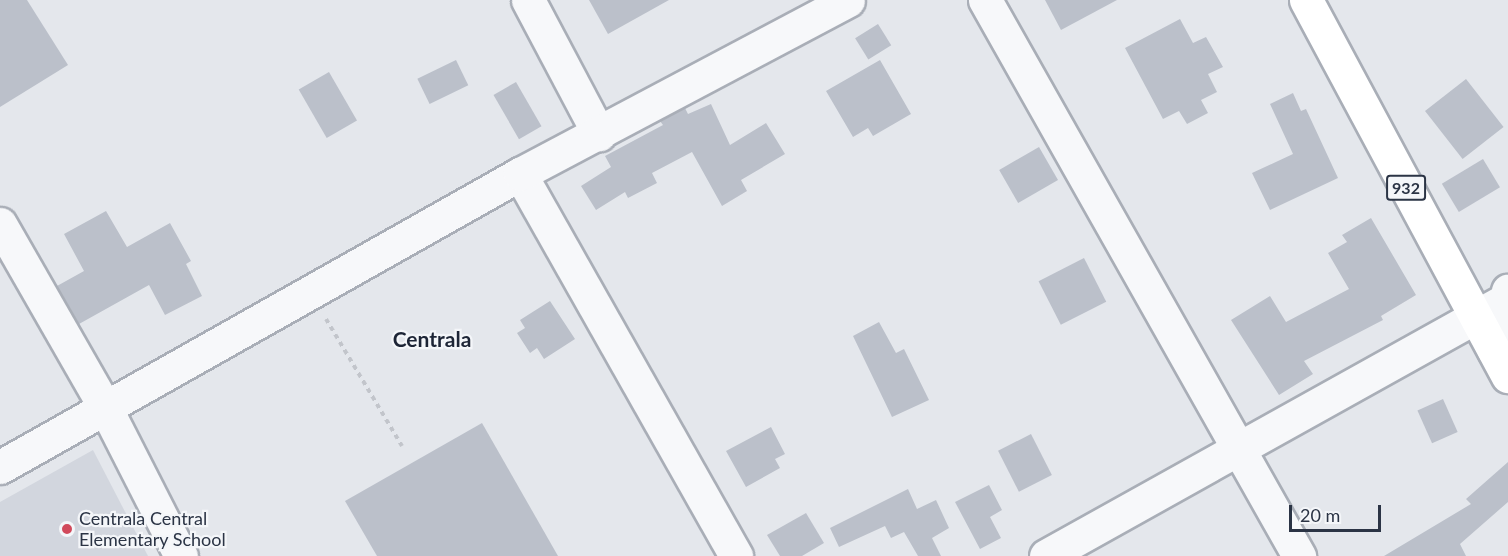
<!DOCTYPE html>
<html>
<head>
<meta charset="utf-8">
<style>
  body { margin:0 }
  #map { position:relative; width:1508px; height:556px; overflow:hidden; background:#e4e7ec; font-family:Lato,sans-serif }
  div>[style] { position:absolute }
  .built>* { inset:0; background:#d2d6de }
  .building>* { inset:0; background:#bbc0ca; transform-origin:0 0 }
  .path>* { height:4px; margin-top:-2px; transform-origin:0; background:repeating-linear-gradient(90deg,#c2c5cb 0 4.5px,transparent 0 9px) }
  .roads { filter:drop-shadow(2px 0 #a9aeb7) drop-shadow(-2px 0 #a9aeb7) drop-shadow(0 2px #a9aeb7) drop-shadow(0 -2px #a9aeb7) }
  .minor>* { height:33px; margin:-16.5px; padding:0 16.5px; transform-origin:16.5px; border-radius:16.5px; background:#f7f8fa }
  .tertiary>* { height:33px; margin:-16.5px; padding:0 16.5px; transform-origin:16.5px; border-radius:16.5px; background:#f7f8fa }
  .primary>* { height:33px; margin:-16.5px; padding:0 16.5px; transform-origin:16.5px; border-radius:16.5px; background:#fff }
  .dots>* { width:16px; height:16px; translate:-50% -50%; box-sizing:border-box; border:3px solid #f4f6f9; border-radius:50% }
  span { translate:-50% -50%; white-space:nowrap; text-align:center; line-height:1.15; -webkit-text-stroke:4.5px #f4f6f9; paint-order:stroke }
  .shield-label span { padding:2px 4px; background:#f4f6f9; border:2px solid; border-radius:4px; -webkit-text-stroke-width:0 }
  .shield-label { font-size:16px; color:#2b3445; font-weight:700 }
  .poi-label { font-size:18px; color:#2b3445 }
  .left { translate:0 -50%; text-align:left }
  .quarter-label { font-size:21px; color:#1d2536; font-weight:700 }
  .scale { position:absolute; left:1289px; top:505px; width:92px; height:27px; box-sizing:border-box; border:3px solid #2b3445; border-top:0; padding-left:8px; font-size:18px; line-height:21px; white-space:nowrap; color:#2b3445; -webkit-text-stroke:4px #f4f6f9; paint-order:stroke }
</style>
</head>
<body>
<div id="map">
  <div class="built">
    <div style="clip-path:polygon(93px 450px,148px 556px,0 556px,0 502px)"></div>
  </div>
  <div class="building">
    <div style="clip-path:polygon(0 0,27px 0,68px 65px,0 107px)"></div>
    <div style="clip-path:polygon(589px 0,669px 0,608px 34px)"></div>
    <div style="clip-path:polygon(1045px 0,1117px 0,1061px 30px)"></div>
    <div style="clip-path:polygon(1180px 19px,1193px 43px,1206px 37px,1223px 67px,1208px 74px,1217px 92px,1201px 100px,1208px 113px,1187px 124px,1179px 111px,1163px 119px,1125px 48px)"></div>
    <div style="left:878px;top:24px;width:25px;height:27px;rotate:58deg"></div>
    <div style="left:456px;top:60px;width:28px;height:43px;rotate:64deg"></div>
    <div style="clip-path:polygon(880px 60px,911px 114px,873px 136px,868px 128px,853px 137px,826px 91px)"></div>
    <div style="left:329px;top:72px;width:56px;height:35px;rotate:60deg"></div>
    <div style="left:1466px;top:79px;width:61px;height:52px;rotate:52deg"></div>
    <div style="left:516px;top:82px;width:51px;height:26px;rotate:60deg"></div>
    <div style="clip-path:polygon(1293px 93px,1301px 111px,1306px 109px,1338px 178px,1270px 210px,1252px 173px,1293px 154px,1270px 104px)"></div>
    <div style="clip-path:polygon(711px 104px,730px 145px,766px 123px,785px 154px,741px 180px,747px 191px,722px 206px,692px 152px,652px 173px,657px 183px,628px 198px,625px 192px,596px 210px,581px 186px,611px 167px,605px 156px,663px 125px,660px 121px,685px 108px,688px 114px)"></div>
    <div style="left:1039px;top:147px;width:38px;height:46px;rotate:60deg"></div>
    <div style="left:1483px;top:159px;width:33px;height:48px;rotate:59deg"></div>
    <div style="clip-path:polygon(106px 211px,127px 247px,170px 223px,191px 261px,186px 264px,202px 296px,165px 315px,149px 285px,79px 324px,57px 286px,84px 271px,64px 234px)"></div>
    <div style="clip-path:polygon(1371px 218px,1416px 295px,1381px 316px,1383px 320px,1304px 361px,1313px 374px,1279px 395px,1231px 320px,1270px 296px,1286px 322px,1349px 289px,1328px 253px,1347px 242px,1342px 235px)"></div>
    <div style="left:1084px;top:258px;width:49px;height:51px;rotate:63deg"></div>
    <div style="clip-path:polygon(550px 301px,575px 339px,544px 359px,537px 348px,530px 353px,517px 333px,525px 328px,520px 320px)"></div>
    <div style="clip-path:polygon(879px 322px,896px 353px,904px 349px,929px 400px,892px 417px,853px 336px)"></div>
    <div style="left:1443px;top:399px;width:36px;height:28px;rotate:66deg"></div>
    <div style="clip-path:polygon(482px 423px,558px 556px,377px 556px,345px 501px)"></div>
    <div style="clip-path:polygon(771px 427px,785px 454px,775px 459px,780px 468px,746px 487px,726px 451px)"></div>
    <div style="left:1031px;top:434px;width:46px;height:37px;rotate:63deg"></div>
    <div style="clip-path:polygon(1508px 462px,1508px 502px,1460px 544px,1466px 556px,1384px 556px,1471px 504px,1466px 499px)"></div>
    <div style="clip-path:polygon(989px 485px,1002px 510px,990px 517px,1001px 538px,980px 549px,955px 502px)"></div>
    <div style="clip-path:polygon(908px 489px,917px 509px,936px 500px,949px 528px,932px 538px,941px 556px,918px 556px,904px 532px,891px 538px,885px 526px,839px 547px,830px 528px)"></div>
    <div style="clip-path:polygon(806px 513px,824px 543px,802px 556px,780px 556px,767px 535px)"></div>
  </div>
  <div class="path">
    <div style="left:326px;top:319px;width:148px;rotate:59.1deg"></div>
  </div>
  <div class="roads">
    <div class="minor">
      <div style="left:528px;top:0;width:152px;rotate:62.1deg"></div>
      <div style="left:985px;top:0;width:639px;rotate:60.54deg"></div>
      <div style="left:520px;top:174px;width:439px;rotate:60.5deg"></div>
      <div style="left:0;top:224px;width:213px;rotate:60.2deg"></div>
      <div style="left:106px;top:409px;width:165px;rotate:63deg"></div>
      <div style="left:0;top:467px;width:597px;rotate:-29.4deg"></div>
      <div style="left:520px;top:174px;width:371px;rotate:-27.9deg"></div>
      <div style="left:1046px;top:556px;width:520px;rotate:-29.13deg"></div>
    </div>
    <div class="tertiary">
      <div style="left:1494px;top:350px;width:61px;rotate:-76.7deg"></div>
    </div>
    <div class="primary">
      <div style="left:1306px;top:0;width:427px;rotate:61.8deg"></div>
    </div>
  </div>
  <div class="dots">
    <div style="left:67px;top:529px;background:#d1495b"></div>
  </div>
  <div class="shield-label">
    <span style="left:1406px;top:188px">932</span>
  </div>
  <div class="poi-label">
    <span class="left" style="left:79px;top:529px">Centrala Central<br>Elementary School</span>
  </div>
  <div class="quarter-label">
    <span style="left:432px;top:339px">Centrala</span>
  </div>
  <div class="scale">20 m</div>
</div>
</body>
</html>
